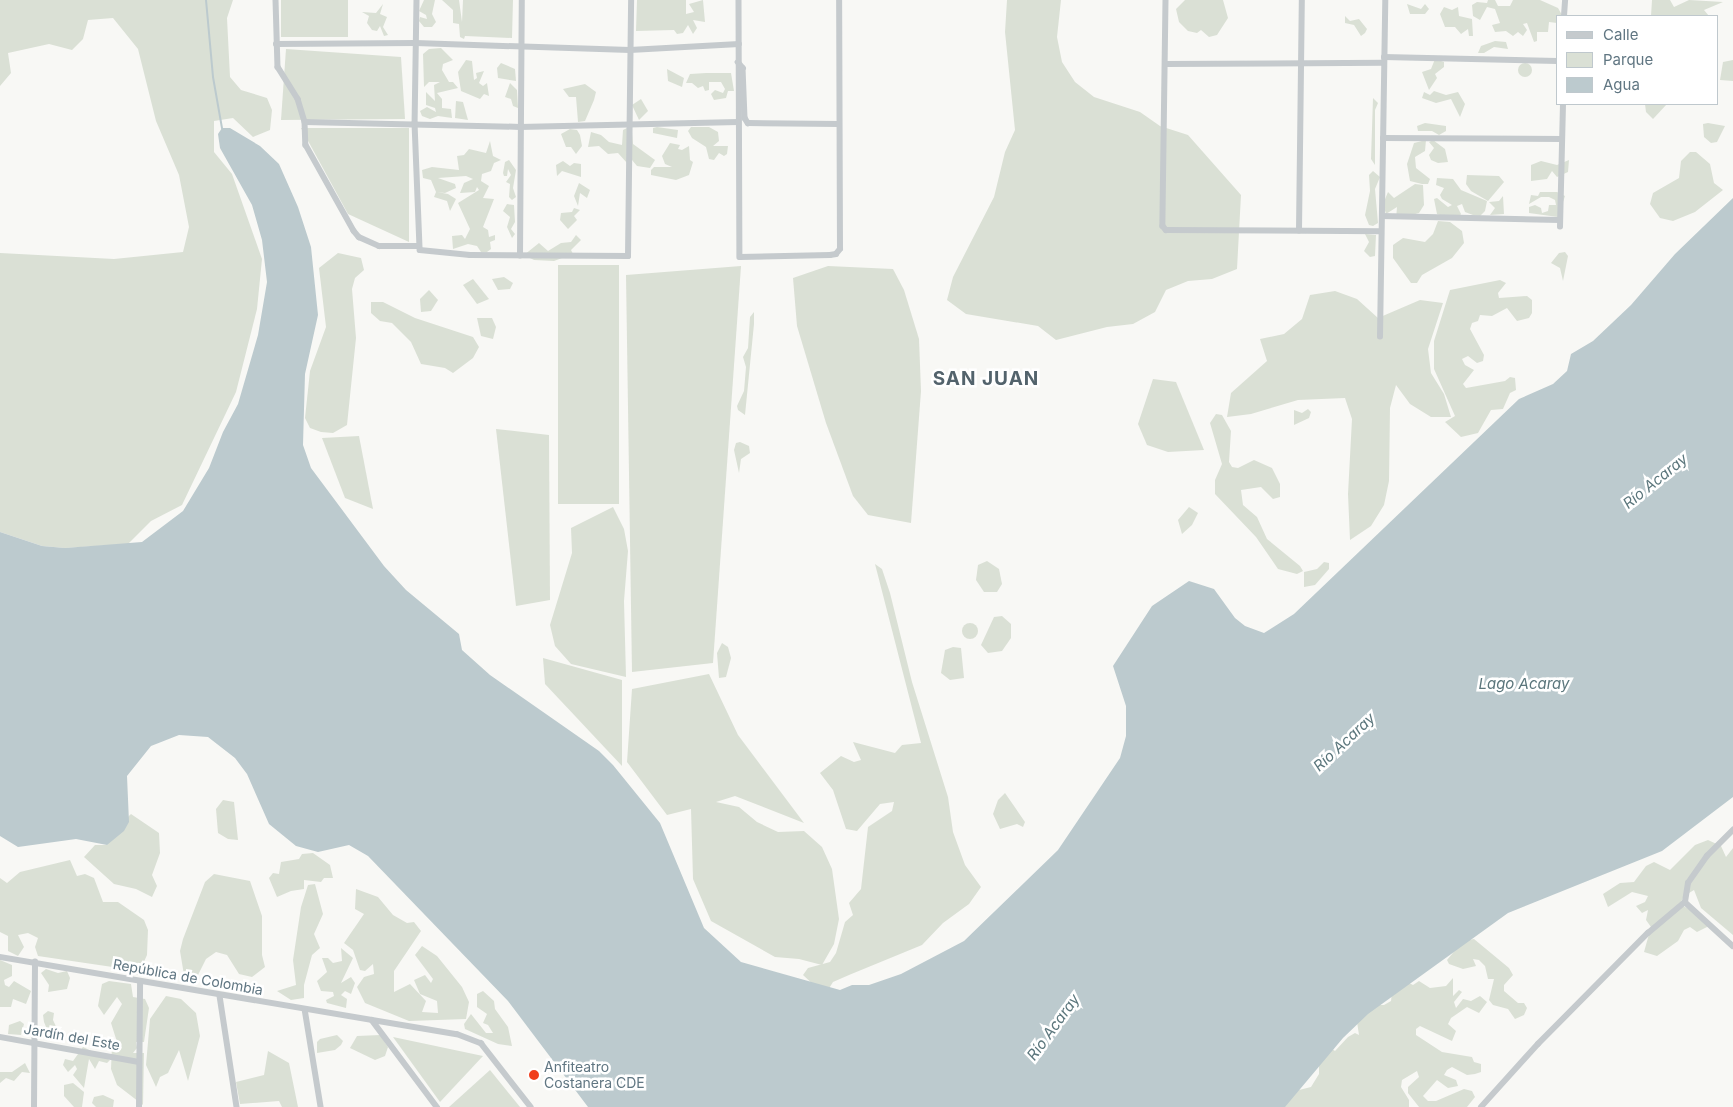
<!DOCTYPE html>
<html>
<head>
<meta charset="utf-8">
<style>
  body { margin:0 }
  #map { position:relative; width:1733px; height:1107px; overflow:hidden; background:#f8f8f5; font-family:Inter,sans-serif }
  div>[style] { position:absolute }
  .green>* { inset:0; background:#dae0d5; transform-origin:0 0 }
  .round { border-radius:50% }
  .water>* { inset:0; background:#bccace }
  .stream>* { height:2px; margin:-1px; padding:0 1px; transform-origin:1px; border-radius:1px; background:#bccace }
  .street>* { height:5.5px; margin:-2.75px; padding:0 2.75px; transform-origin:2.75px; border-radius:2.75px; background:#c5cacd }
  .dots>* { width:14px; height:14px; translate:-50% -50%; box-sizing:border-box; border:2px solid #fff; border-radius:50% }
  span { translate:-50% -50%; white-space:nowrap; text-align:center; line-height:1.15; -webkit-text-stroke:5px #fff; paint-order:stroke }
  .street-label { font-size:14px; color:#607682 }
  .poi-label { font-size:14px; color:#607682 }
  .left { translate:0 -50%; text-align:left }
  .water-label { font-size:15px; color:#5b767c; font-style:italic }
  .district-label { font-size:19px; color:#53636c; font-weight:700; letter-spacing:1px }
  .legend { position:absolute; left:1556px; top:15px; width:162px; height:90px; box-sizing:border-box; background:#fff; border:1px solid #bfc8cd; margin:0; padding:6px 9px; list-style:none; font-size:15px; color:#607682 }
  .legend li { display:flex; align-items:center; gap:10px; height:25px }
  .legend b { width:25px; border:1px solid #bfc8cd }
</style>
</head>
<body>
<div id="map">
  <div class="green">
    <div style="clip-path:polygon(0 0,233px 0,227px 18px,230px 77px,241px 90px,267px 98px,272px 110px,270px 130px,253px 137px,233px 118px,214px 121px,214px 152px,232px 174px,262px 259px,257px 309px,236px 392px,182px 505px,151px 521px,128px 544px,65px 548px,42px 546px,0 532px,0 253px,114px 259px,183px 252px,189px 227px,179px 175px,156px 121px,138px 49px,113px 18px,88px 20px,83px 39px,72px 50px,49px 44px,8px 53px,11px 73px,0 86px)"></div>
    <div style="left:281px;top:0;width:67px;height:37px"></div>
    <div style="clip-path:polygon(424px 0,435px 0,432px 14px,436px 22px,432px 27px,424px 27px,419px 21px,420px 17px,427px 19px,426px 15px,419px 11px)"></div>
    <div style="clip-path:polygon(442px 0,459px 0,462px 22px,463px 0,513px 0,512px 38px,465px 36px,464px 39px,460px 37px,459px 24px,453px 23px,453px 10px)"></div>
    <div style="clip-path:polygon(637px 0,686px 0,686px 14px,694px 12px,689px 4px,703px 0,705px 22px,693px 20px,697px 28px,693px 34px,688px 25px,683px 33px,677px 34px,674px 30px,636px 31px)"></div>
    <div style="clip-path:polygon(1007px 0,1061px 0,1057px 37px,1062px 62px,1075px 82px,1094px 97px,1140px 112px,1160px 126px,1188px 135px,1241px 195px,1237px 269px,1212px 279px,1188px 281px,1166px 290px,1155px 312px,1133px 324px,1107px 327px,1056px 340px,1038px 326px,966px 314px,947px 300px,953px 277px,994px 197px,1005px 152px,1015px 130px,1005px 32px)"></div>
    <div style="clip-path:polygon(1185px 0,1223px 0,1228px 18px,1217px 35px,1209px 37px,1201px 30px,1197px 33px,1188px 31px,1179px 22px,1176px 9px)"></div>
    <div style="clip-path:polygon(1488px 0,1495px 0,1498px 6px,1510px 6px,1513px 0,1540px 0,1558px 8px,1562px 15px,1557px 16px,1557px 23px,1549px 22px,1548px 32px,1537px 32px,1537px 41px,1534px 42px,1527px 23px,1523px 24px,1527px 30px,1523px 36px,1518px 32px,1513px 36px,1506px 31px,1495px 32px,1492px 25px,1500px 23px,1495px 9px,1487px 7px,1480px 20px,1473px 16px,1472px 5px,1477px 2px,1487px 3px)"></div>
    <div style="clip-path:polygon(1652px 0,1670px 0,1674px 7px,1689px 0,1723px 2px,1704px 10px,1709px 16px,1651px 16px)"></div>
    <div style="clip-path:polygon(383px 4px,380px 14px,387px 17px,383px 27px,388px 35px,384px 36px,380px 26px,377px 31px,372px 30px,367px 23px,369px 16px,362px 12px,376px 13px)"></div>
    <div style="clip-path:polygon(1407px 4px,1421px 9px,1425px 4px,1429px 9px,1425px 14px,1410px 14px)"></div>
    <div style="clip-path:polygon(1444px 7px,1452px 10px,1458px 7px,1459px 16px,1472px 19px,1473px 36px,1469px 36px,1468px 29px,1461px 34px,1455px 27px,1445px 27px,1440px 14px)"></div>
    <div style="clip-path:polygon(1345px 16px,1350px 21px,1359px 19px,1367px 29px,1365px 33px,1361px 36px,1354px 25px,1345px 23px)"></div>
    <div style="clip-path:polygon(1495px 41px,1506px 42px,1508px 49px,1494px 47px,1484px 53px,1478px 53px,1481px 46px)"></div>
    <div style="clip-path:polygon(441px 48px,453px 60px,443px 64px,442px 70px,449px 82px,453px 82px,458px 88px,437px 93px,442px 99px,442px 108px,451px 109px,452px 118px,438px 116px,430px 119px,422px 116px,420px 111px,427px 107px,436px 112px,435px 108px,426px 105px,426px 92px,435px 101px,434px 85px,440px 82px,429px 82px,424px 87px,423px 54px,429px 49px)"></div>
    <div style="clip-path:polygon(286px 49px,401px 57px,405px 119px,281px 120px)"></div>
    <div style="clip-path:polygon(1435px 59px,1444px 62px,1444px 67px,1435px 74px,1437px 78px,1429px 90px,1422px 72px,1431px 69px)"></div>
    <div style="clip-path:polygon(466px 60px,472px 61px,474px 80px,477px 78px,476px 73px,484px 71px,479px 83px,483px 86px,487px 83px,489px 96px,484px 94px,480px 99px,461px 91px,458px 72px)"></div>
    <div style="clip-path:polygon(1733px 60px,1733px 81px,1720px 80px,1723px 62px)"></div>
    <div class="round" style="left:1518px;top:63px;width:14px;height:14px"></div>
    <div style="clip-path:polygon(501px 63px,515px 69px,516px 81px,498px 78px,497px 68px)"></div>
    <div style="clip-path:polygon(667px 69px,684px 78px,682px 87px,668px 81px)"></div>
    <div style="clip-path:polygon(706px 73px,731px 73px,734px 91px,728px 91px,726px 98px,714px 100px,711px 94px,715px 90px,723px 93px,725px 89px,721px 82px,709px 82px,709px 90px,705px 91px,703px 86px,698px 88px,692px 83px,686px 83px,690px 74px)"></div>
    <div style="clip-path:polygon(510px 83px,517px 90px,518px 108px,513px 106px,511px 99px,505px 97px)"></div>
    <div style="clip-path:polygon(585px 84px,596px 92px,594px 100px,585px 121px,578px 122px,576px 97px,569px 97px,563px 89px)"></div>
    <div style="clip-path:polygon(1434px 91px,1446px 95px,1458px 92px,1465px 104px,1460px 117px,1451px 99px,1436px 103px,1422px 98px,1424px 92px,1430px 95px)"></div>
    <div style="clip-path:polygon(1373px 98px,1378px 103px,1375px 110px,1375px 165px,1371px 159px)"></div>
    <div style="clip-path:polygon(641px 99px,648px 111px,639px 120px,632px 105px)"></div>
    <div style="clip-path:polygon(456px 101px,463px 102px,468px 120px,455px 118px)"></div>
    <div style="clip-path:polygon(1645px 104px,1667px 104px,1653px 119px,1646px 112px)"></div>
    <div style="clip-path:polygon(1425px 123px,1446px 126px,1446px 131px,1439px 135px,1432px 131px,1418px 131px,1417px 126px)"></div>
    <div style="clip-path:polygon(1708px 123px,1725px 126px,1717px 142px,1711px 143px,1704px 137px,1703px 124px)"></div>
    <div style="clip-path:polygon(657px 127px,678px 130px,677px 138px,653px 133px,653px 128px)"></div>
    <div style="clip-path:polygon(691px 127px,709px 127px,718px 132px,719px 141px,713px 146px,728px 146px,727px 154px,724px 156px,719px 153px,714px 160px,709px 159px,706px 147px,692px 138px,688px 131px)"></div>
    <div style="clip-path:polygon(301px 128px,409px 128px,409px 242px,348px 214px)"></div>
    <div style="clip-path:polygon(627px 128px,632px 132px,633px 144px,655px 160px,650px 168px,637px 166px,632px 160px,627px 163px,618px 153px,608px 154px,599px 146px,588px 147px,591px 132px,601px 135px,609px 142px,622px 145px,623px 130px)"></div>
    <div style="clip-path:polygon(570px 129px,577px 130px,580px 135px,582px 146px,576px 154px,571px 147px,566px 147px,561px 134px)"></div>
    <div style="clip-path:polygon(1426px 140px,1425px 151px,1415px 157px,1416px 168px,1430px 179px,1428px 184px,1422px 184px,1410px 181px,1407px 164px,1414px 143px)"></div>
    <div style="clip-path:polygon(1433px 140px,1445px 149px,1448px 162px,1438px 163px,1431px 160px,1429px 155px,1434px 148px,1429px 142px)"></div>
    <div style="clip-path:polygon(490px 141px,493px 156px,501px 160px,494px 163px,491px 171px,482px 174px,481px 181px,489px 186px,483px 198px,494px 199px,483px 227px,488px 230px,489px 237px,495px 235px,495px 240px,490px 242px,491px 249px,487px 252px,481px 252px,477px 246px,468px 244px,453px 249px,452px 236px,462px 235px,465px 239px,470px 229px,458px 203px,479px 190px,477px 187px,475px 192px,460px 193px,464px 183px,473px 179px,466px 176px,438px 178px,455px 184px,456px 188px,445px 193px,437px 192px,448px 194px,456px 199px,450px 211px,447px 201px,434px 197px,436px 192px,431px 180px,423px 178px,422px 170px,432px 167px,459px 170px,457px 156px,464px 155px,469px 149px,486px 153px)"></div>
    <div style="clip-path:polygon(670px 143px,680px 145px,678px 149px,682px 150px,689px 146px,690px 160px,693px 162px,689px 175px,676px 180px,651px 175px,651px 170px,654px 167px,672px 167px,665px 164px,662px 156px)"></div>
    <div style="clip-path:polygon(1690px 152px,1696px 152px,1710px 164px,1714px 183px,1723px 190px,1695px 212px,1673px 221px,1660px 218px,1650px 204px,1653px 193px,1679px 178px,1681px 161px)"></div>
    <div style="clip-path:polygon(509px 160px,516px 170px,513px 188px,516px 197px,512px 200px,509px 197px,510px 184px,506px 182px,511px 175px,508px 169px,507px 176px,504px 176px,503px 173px,505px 162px)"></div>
    <div style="clip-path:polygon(1569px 160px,1568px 172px,1557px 177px,1552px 171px,1547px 179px,1531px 181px,1531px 165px,1541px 161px,1557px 165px)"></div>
    <div style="clip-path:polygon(563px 161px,570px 166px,574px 163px,581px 164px,581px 177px,562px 171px,557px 176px,556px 165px)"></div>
    <div style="clip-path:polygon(1373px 171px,1380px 177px,1375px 189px,1378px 223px,1373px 226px,1369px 225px,1365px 215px,1370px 191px,1369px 175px)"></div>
    <div style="clip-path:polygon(1467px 175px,1499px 176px,1504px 182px,1488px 201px,1471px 191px,1466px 184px)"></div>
    <div style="clip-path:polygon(1437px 178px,1453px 179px,1461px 190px,1487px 201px,1485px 211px,1480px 216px,1473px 215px,1465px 212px,1462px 204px,1457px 206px,1461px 214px,1457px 220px,1437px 214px,1434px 199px,1437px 198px,1448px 207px,1452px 205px,1442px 199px,1440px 195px,1444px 188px,1436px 185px)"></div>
    <div style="clip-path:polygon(579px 183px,590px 190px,587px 198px,580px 193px,578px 206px,574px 196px)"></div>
    <div style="clip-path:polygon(1415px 184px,1423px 185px,1424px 205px,1419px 213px,1396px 219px,1397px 207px,1386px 214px,1383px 204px,1388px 192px,1394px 198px)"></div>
    <div style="clip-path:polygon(1540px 192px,1557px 192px,1565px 196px,1558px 217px,1529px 213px,1529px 207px,1535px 205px,1541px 208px,1542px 213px,1548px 211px,1549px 205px,1556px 205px,1555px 200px,1549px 197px,1541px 197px,1529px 204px,1531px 195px,1538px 196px)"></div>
    <div style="clip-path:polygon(1503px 196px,1504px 214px,1490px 215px,1495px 208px,1489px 202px,1499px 201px)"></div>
    <div style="clip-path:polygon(507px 204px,514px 205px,515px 222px,511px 229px,515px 234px,512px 238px,507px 227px,510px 217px,503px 211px)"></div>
    <div style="clip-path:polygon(574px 208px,580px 210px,574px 216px,577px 220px,568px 229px,560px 220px,561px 213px,572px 212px)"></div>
    <div style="clip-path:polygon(1438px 221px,1450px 222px,1462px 231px,1464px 243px,1452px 258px,1422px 275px,1417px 283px,1411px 283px,1393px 258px,1393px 245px,1403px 238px,1425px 242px,1433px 234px)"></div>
    <div style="clip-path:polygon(1365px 234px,1376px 235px,1375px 256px,1370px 257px,1364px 251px,1369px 242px)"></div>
    <div style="clip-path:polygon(576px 235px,581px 240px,571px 250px,573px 254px,554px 261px,534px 260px,524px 255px,539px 243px,548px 251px,561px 243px,571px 242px)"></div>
    <div style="clip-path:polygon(338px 253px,361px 258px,364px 270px,355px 278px,352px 289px,356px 338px,347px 425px,333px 433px,321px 432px,310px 428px,305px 418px,310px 371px,326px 327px,319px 268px)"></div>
    <div style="clip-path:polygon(1559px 253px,1565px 252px,1568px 256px,1563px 281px,1560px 268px,1551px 263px)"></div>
    <div style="left:619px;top:265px;width:239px;height:61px;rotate:90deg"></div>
    <div style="clip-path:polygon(741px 266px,713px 663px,632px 672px,626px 275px)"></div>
    <div style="clip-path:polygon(828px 266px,893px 269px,904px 290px,919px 339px,921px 391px,911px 523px,868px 515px,853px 496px,826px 423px,797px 326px,793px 278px)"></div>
    <div style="clip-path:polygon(504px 277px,513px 283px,510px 289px,498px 290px,492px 279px)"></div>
    <div style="clip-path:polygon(473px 279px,489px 299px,477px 304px,463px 285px)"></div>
    <div style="clip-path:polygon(1500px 280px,1506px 283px,1498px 293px,1499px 298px,1527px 296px,1532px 300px,1532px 313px,1529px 318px,1517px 321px,1507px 308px,1492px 316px,1480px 315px,1478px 321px,1472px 323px,1470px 329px,1484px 355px,1483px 361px,1477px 363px,1468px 356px,1462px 359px,1465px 365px,1474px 370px,1463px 384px,1466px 388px,1505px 381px,1510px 377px,1515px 378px,1516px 390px,1510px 393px,1503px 409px,1491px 410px,1478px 433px,1461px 437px,1445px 422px,1455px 416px,1434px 369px,1434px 341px,1450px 290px)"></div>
    <div style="clip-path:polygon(429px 290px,438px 300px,431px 311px,421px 312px,420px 299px)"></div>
    <div style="clip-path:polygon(1335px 291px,1357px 299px,1378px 318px,1420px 300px,1443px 303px,1428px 349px,1431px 373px,1444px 394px,1451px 417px,1431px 417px,1410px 404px,1396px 385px,1390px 408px,1389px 481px,1384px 505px,1371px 526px,1350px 540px,1348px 494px,1352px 419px,1345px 398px,1298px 400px,1251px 414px,1227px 417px,1231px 393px,1267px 361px,1260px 339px,1284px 334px,1302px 319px,1310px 295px)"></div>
    <div style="clip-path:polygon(371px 302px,383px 302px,415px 318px,473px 337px,479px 347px,473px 358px,453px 373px,445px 368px,421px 364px,411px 342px,392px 323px,380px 321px,371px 313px)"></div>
    <div style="clip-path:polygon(754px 312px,754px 324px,745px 415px,738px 410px,737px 406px,744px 391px,746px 367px,743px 357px,748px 348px,750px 317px)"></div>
    <div style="clip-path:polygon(477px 318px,492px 318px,496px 327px,493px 339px,481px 336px)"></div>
    <div style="clip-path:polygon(1153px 379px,1176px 382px,1204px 450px,1168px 452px,1147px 445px,1138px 424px)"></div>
    <div style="clip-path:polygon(1308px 409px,1311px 412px,1309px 418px,1294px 425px,1294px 410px,1302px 413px)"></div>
    <div style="clip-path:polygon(1216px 414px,1222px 415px,1231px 431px,1229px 462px,1232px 467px,1238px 468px,1254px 460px,1272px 468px,1280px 484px,1280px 497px,1273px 499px,1261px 487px,1241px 490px,1243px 505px,1257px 517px,1267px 539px,1300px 566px,1303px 571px,1297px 574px,1278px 569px,1256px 537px,1215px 494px,1215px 480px,1222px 464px,1210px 423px)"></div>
    <div style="clip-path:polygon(496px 429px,549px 435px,550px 600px,516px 606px)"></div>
    <div style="clip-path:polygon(359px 436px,373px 509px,345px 498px,322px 438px)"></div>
    <div style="clip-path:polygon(740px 442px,749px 446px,750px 453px,741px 459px,739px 473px,734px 450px,736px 443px)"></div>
    <div style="clip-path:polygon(613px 507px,624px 529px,628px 551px,624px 601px,626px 677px,571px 664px,555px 646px,550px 625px,572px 553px,571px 528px)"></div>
    <div style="clip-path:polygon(1189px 507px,1198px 513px,1192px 525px,1182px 534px,1178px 520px)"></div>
    <div style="clip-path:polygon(987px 561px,999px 569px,1002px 584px,997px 592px,984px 592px,976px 580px,978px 565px)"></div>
    <div style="clip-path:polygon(1324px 562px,1329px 563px,1329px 569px,1315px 585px,1304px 587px,1304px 572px,1317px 569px)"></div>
    <div style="clip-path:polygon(875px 564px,882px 569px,890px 593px,912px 682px,948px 797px,953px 832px,965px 865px,981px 887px,969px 904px,943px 923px,922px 945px,849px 975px,833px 982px,828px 990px,817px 988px,803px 975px,808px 968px,830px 962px,836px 953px,845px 922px,853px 915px,849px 903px,861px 889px,868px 827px,892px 811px,894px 802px,880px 804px,857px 831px,846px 829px,833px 790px,820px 773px,841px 756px,854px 762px,861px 760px,853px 742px,895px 753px,902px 745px,921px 743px)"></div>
    <div style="clip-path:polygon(1002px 616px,1011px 624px,1011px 638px,1002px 651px,988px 653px,981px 645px,994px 617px)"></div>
    <div class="round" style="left:962px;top:623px;width:16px;height:16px"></div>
    <div style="clip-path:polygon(722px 643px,728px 647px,731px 658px,726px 677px,719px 678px,717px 653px)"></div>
    <div style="clip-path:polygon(953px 647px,961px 648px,964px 678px,950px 680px,941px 673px,945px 650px)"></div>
    <div style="clip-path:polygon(543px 658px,622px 680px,622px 766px,545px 684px)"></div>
    <div style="clip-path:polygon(709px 674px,738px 735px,804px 823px,735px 796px,716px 802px,739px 807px,757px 822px,778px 832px,804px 831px,822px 847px,832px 869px,839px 919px,834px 944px,822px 965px,799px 959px,775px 957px,711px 921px,693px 879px,691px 809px,667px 815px,627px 762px,632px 689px)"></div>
    <div style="clip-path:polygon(1005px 793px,1025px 822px,1023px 827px,1017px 824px,1000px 829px,993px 814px,998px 800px)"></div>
    <div style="clip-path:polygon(223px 800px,234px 802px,238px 840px,228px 839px,218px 833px,216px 809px)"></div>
    <div style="clip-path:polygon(131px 814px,159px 833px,160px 853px,152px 875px,157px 886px,152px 897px,136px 889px,114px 884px,84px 857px,95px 845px,107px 845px,111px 833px)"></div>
    <div style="clip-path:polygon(1708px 840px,1721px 846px,1726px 857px,1733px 848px,1733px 935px,1701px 908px,1694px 890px,1684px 896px,1680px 904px,1707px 920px,1707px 927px,1697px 932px,1690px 927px,1684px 930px,1678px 941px,1657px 956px,1644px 952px,1651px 927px,1646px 920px,1648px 910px,1642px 913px,1636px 906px,1645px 902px,1648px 896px,1632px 892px,1608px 907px,1603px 894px,1620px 883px,1634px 882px,1646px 866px,1654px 862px,1670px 870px,1695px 845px)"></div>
    <div style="clip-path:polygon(313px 853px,330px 865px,333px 878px,324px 878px,321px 882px,304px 880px,304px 889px,291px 891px,277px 897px,269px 878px,273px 873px,279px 874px,281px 862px,299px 859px,302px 854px)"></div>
    <div style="clip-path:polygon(70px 860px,77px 876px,85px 874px,94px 878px,103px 902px,118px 902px,144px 920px,148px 930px,147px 955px,138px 975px,126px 969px,38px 956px,35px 947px,38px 938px,28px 933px,18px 935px,24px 947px,18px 956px,8px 951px,8px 936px,0 932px,0 878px,7px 883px,20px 872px)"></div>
    <div style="clip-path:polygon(214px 874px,250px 881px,262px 916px,262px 955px,265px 967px,252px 977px,239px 974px,227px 955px,216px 952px,206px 959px,195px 981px,184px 975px,180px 951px,183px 939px,205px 882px)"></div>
    <div style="clip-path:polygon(315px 884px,323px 914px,314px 934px,320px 948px,312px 955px,304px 985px,304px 998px,291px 1000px,277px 991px,296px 985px,293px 960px,301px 907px,308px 885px)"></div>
    <div style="clip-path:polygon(356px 889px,378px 897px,393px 915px,407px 923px,414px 922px,421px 931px,394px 971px,394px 992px,410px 984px,426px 1001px,422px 1012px,438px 1013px,437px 1001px,420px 994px,414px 980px,425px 975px,431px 983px,433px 979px,415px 955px,422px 946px,437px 956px,462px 987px,469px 1002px,466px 1019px,409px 1021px,365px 1003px,357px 987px,364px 977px,374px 974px,373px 964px,365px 971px,360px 970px,353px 950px,344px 943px,364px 914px,355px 909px)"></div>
    <div style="clip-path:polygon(1474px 939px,1509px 968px,1513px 975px,1504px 985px,1504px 991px,1518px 1003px,1524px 1003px,1527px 1008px,1524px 1015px,1515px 1019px,1508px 1009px,1493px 1005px,1489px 1000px,1494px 979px,1488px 979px,1485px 966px,1479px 960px,1473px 959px,1476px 966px,1463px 969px,1449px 964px,1447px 960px,1457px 948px,1464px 941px)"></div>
    <div style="clip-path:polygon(341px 948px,353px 958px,341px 983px,351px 977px,355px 983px,351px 994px,345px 991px,341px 995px,347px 999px,346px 1008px,327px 1003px,326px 1000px,334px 996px,333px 992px,321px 991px,317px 981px,327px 972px,322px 958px,328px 958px,333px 963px,342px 961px)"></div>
    <div style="clip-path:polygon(0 960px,12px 965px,12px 976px,4px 980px,5px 985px,9px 987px,14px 981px,31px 991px,26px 1004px,13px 999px,11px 1007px,0 1007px)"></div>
    <div style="clip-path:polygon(46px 969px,58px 973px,67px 971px,70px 978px,67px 989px,48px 992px,49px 985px,41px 973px)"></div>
    <div style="clip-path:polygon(1453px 978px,1453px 996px,1459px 990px,1462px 992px,1454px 1002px,1456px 1008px,1463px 999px,1471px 1001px,1480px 996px,1487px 1002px,1479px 1013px,1467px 1007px,1451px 1018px,1448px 1024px,1456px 1031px,1452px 1041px,1420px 1026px,1416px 1029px,1416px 1035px,1442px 1052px,1472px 1057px,1474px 1062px,1481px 1064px,1481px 1072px,1475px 1074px,1467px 1075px,1452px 1067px,1447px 1070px,1444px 1075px,1456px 1080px,1458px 1086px,1448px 1088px,1437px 1080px,1423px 1096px,1428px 1101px,1436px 1101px,1464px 1089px,1472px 1091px,1475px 1097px,1467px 1107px,1419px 1107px,1408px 1093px,1408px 1087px,1419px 1077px,1417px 1071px,1402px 1080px,1401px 1087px,1409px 1100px,1409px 1107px,1283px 1107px,1291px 1092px,1311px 1087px,1319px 1074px,1319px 1061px,1331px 1048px,1335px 1051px,1348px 1037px,1355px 1033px,1359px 1035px,1357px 1022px,1369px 1005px,1384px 1005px,1391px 1001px,1392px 992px,1405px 981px,1413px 985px,1419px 981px,1430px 988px,1446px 986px)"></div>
    <div style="clip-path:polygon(109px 981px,131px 984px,133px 997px,145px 999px,149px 1008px,144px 1042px,136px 1042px,137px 1048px,133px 1053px,144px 1053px,143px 1105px,117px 1085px,111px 1069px,112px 1045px,117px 1042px,111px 1023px,122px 1004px,117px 997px,104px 1015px,98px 1006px,102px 984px)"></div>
    <div style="clip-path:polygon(483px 991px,494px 1001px,495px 1009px,508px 1027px,512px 1046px,498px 1044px,465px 1029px,464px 1024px,471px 1014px,486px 1033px,493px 1033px,488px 1025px,483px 1023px,487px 1014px,477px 1007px,477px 994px)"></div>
    <div style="clip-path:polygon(166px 996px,181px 999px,196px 1013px,200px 1036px,188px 1081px,179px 1050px,168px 1073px,160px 1077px,156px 1087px,146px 1065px,150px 1019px)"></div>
    <div style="clip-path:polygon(48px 1011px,54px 1013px,53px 1020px,59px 1033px,56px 1039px,51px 1039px,44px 1022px,43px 1015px)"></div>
    <div style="clip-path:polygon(20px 1021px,24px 1024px,21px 1035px,8px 1034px,9px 1025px)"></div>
    <div style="clip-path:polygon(337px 1035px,343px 1041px,341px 1045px,335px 1050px,317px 1053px,317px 1042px,320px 1039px)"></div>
    <div style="clip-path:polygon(380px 1035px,388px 1047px,385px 1056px,375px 1060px,350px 1048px,357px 1036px)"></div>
    <div style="clip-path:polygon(393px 1037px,483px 1056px,440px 1102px)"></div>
    <div style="clip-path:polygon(83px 1047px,110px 1060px,107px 1063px,99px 1061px,95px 1069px,89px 1059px,84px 1088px,73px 1075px,77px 1069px,75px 1065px,68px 1072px,63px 1065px,65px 1059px,73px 1061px)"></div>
    <div style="clip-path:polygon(268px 1051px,289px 1063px,298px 1107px,282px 1107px,279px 1101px,240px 1104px,236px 1082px,264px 1075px)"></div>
    <div style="clip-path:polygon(25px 1063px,30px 1073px,22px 1072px,14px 1081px,6px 1078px,0 1083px,0 1072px,12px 1072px)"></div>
    <div style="clip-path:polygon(490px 1070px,520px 1107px,449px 1107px)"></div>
    <div style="clip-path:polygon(73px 1083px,84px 1092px,82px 1107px,74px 1107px,64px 1096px,64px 1085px)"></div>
    <div style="clip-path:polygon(103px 1095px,114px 1100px,113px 1107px,96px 1107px,92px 1103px,94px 1097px)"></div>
  </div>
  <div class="water">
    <div style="clip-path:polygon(222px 128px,230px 128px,260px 146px,279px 164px,298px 207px,311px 247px,318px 315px,305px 374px,303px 445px,311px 468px,384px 566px,406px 590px,459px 634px,462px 650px,490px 675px,599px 751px,613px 765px,660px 823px,704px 928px,741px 962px,840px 990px,852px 985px,869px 985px,901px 974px,964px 941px,1058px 850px,1120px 758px,1126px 736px,1126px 706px,1113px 666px,1152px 606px,1189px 581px,1214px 589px,1235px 618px,1245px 626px,1264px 633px,1294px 614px,1519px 399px,1553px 384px,1567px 371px,1571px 354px,1593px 341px,1631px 305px,1675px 254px,1733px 198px,1733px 797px,1662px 851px,1508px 913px,1368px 1014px,1343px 1038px,1285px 1107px,588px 1107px,508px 1001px,368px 856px,349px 845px,318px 852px,296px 846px,269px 824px,247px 774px,235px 758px,208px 737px,179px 735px,151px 746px,127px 776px,129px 822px,124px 831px,107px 845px,76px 839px,18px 847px,0 836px,0 532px,42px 546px,65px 548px,142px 542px,183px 511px,209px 468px,223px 432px,238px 404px,258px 335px,267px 282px,262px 240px,252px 205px,220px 148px,218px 134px)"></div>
  </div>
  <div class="stream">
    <div style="left:206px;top:0;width:77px;rotate:84.8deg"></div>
    <div style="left:213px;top:77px;width:52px;rotate:80deg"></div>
  </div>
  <div class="street">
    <div style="left:276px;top:0;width:67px;rotate:88.3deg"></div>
    <div style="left:278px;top:67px;width:38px;rotate:58deg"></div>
    <div style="left:298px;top:99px;width:24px;rotate:73deg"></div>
    <div style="left:305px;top:122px;width:23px;rotate:88deg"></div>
    <div style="left:306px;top:145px;width:98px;rotate:60.8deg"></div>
    <div style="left:354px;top:231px;width:8px;rotate:50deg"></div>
    <div style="left:359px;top:237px;width:22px;rotate:24deg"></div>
    <div style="left:379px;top:246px;width:39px"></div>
    <div style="left:417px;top:0;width:123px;rotate:90.9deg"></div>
    <div style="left:415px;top:123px;width:127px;rotate:87.7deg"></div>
    <div style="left:420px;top:250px;width:50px;rotate:5.7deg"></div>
    <div style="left:470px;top:255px;width:158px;rotate:0.4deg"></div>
    <div style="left:628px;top:256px;width:256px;rotate:-89.3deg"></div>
    <div style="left:739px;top:0;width:257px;rotate:89.8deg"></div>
    <div style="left:740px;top:257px;width:90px;rotate:-1.3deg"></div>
    <div style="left:830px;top:255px;width:6px;rotate:-9deg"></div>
    <div style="left:836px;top:254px;width:6px;rotate:-51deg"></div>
    <div style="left:840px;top:249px;width:249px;rotate:-90.2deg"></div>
    <div style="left:1166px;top:0;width:226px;rotate:90.8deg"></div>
    <div style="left:1163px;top:226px;width:5px;rotate:53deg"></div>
    <div style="left:1166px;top:230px;width:215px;rotate:0.3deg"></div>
    <div style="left:1564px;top:16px;width:16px;rotate:-86deg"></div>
    <div style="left:276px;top:44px;width:140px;rotate:-0.4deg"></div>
    <div style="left:416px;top:43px;width:214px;rotate:1.9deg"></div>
    <div style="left:630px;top:50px;width:109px;rotate:-3.2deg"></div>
    <div style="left:1384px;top:57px;width:173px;rotate:1.3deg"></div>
    <div style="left:738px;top:62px;width:8px;rotate:50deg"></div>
    <div style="left:743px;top:68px;width:50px;rotate:87.7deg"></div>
    <div style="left:745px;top:118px;width:6px;rotate:59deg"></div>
    <div style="left:748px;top:123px;width:91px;rotate:0.6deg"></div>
    <div style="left:1165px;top:64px;width:219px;rotate:-0.3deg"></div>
    <div style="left:305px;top:122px;width:215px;rotate:1.3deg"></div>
    <div style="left:520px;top:127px;width:218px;rotate:-1.3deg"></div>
    <div style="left:1383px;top:138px;width:179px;rotate:0.3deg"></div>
    <div style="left:1382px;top:216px;width:178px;rotate:1.3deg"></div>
    <div style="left:1560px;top:227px;width:123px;rotate:-88.6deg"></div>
    <div style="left:1299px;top:231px;width:231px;rotate:-89.3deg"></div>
    <div style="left:520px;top:256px;width:256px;rotate:-89.6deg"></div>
    <div style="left:1380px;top:337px;width:337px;rotate:-89.1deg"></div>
    <div style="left:1685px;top:902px;width:65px;rotate:42.5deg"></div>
    <div style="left:0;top:957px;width:463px;rotate:9.6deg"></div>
    <div style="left:457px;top:1034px;width:26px;rotate:21deg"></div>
    <div style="left:481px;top:1043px;width:81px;rotate:52deg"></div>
    <div style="left:220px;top:996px;width:112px;rotate:81.3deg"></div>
    <div style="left:305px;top:1009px;width:99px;rotate:80.7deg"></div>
    <div style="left:372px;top:1020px;width:109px;rotate:53.2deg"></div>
    <div style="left:0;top:1037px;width:141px;rotate:10.2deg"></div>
    <div style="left:34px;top:1107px;width:145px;rotate:-89.6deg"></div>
    <div style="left:139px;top:1107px;width:125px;rotate:-89.5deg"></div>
    <div style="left:1481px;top:1107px;width:85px;rotate:-47.9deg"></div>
    <div style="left:1538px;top:1044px;width:156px;rotate:-45.3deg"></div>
    <div style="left:1648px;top:933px;width:48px;rotate:-40deg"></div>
    <div style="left:1685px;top:902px;width:19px;rotate:-81deg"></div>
    <div style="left:1688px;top:883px;width:33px;rotate:-55deg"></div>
    <div style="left:1707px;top:856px;width:37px;rotate:-45deg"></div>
  </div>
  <div class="dots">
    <div style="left:534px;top:1075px;background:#f03e1c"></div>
  </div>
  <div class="street-label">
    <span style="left:188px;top:977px;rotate:10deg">República de Colombia</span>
    <span style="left:72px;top:1037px;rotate:10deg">Jardín del Este</span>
  </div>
  <div class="poi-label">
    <span class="left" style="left:544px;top:1075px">Anfiteatro<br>Costanera CDE</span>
  </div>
  <div class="water-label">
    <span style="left:1655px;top:481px;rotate:-39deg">Río Acaray</span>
    <span style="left:1524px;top:684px">Lago Acaray</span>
    <span style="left:1344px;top:742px;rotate:-43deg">Río Acaray</span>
    <span style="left:1053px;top:1027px;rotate:-54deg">Río Acaray</span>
  </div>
  <div class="district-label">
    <span style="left:986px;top:379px">SAN JUAN</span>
  </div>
  <ul class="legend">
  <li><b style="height:6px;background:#c5cacd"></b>Calle</li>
  <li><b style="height:14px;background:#dae0d5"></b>Parque</li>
  <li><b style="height:14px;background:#bccace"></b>Agua</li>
  </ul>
</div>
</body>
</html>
